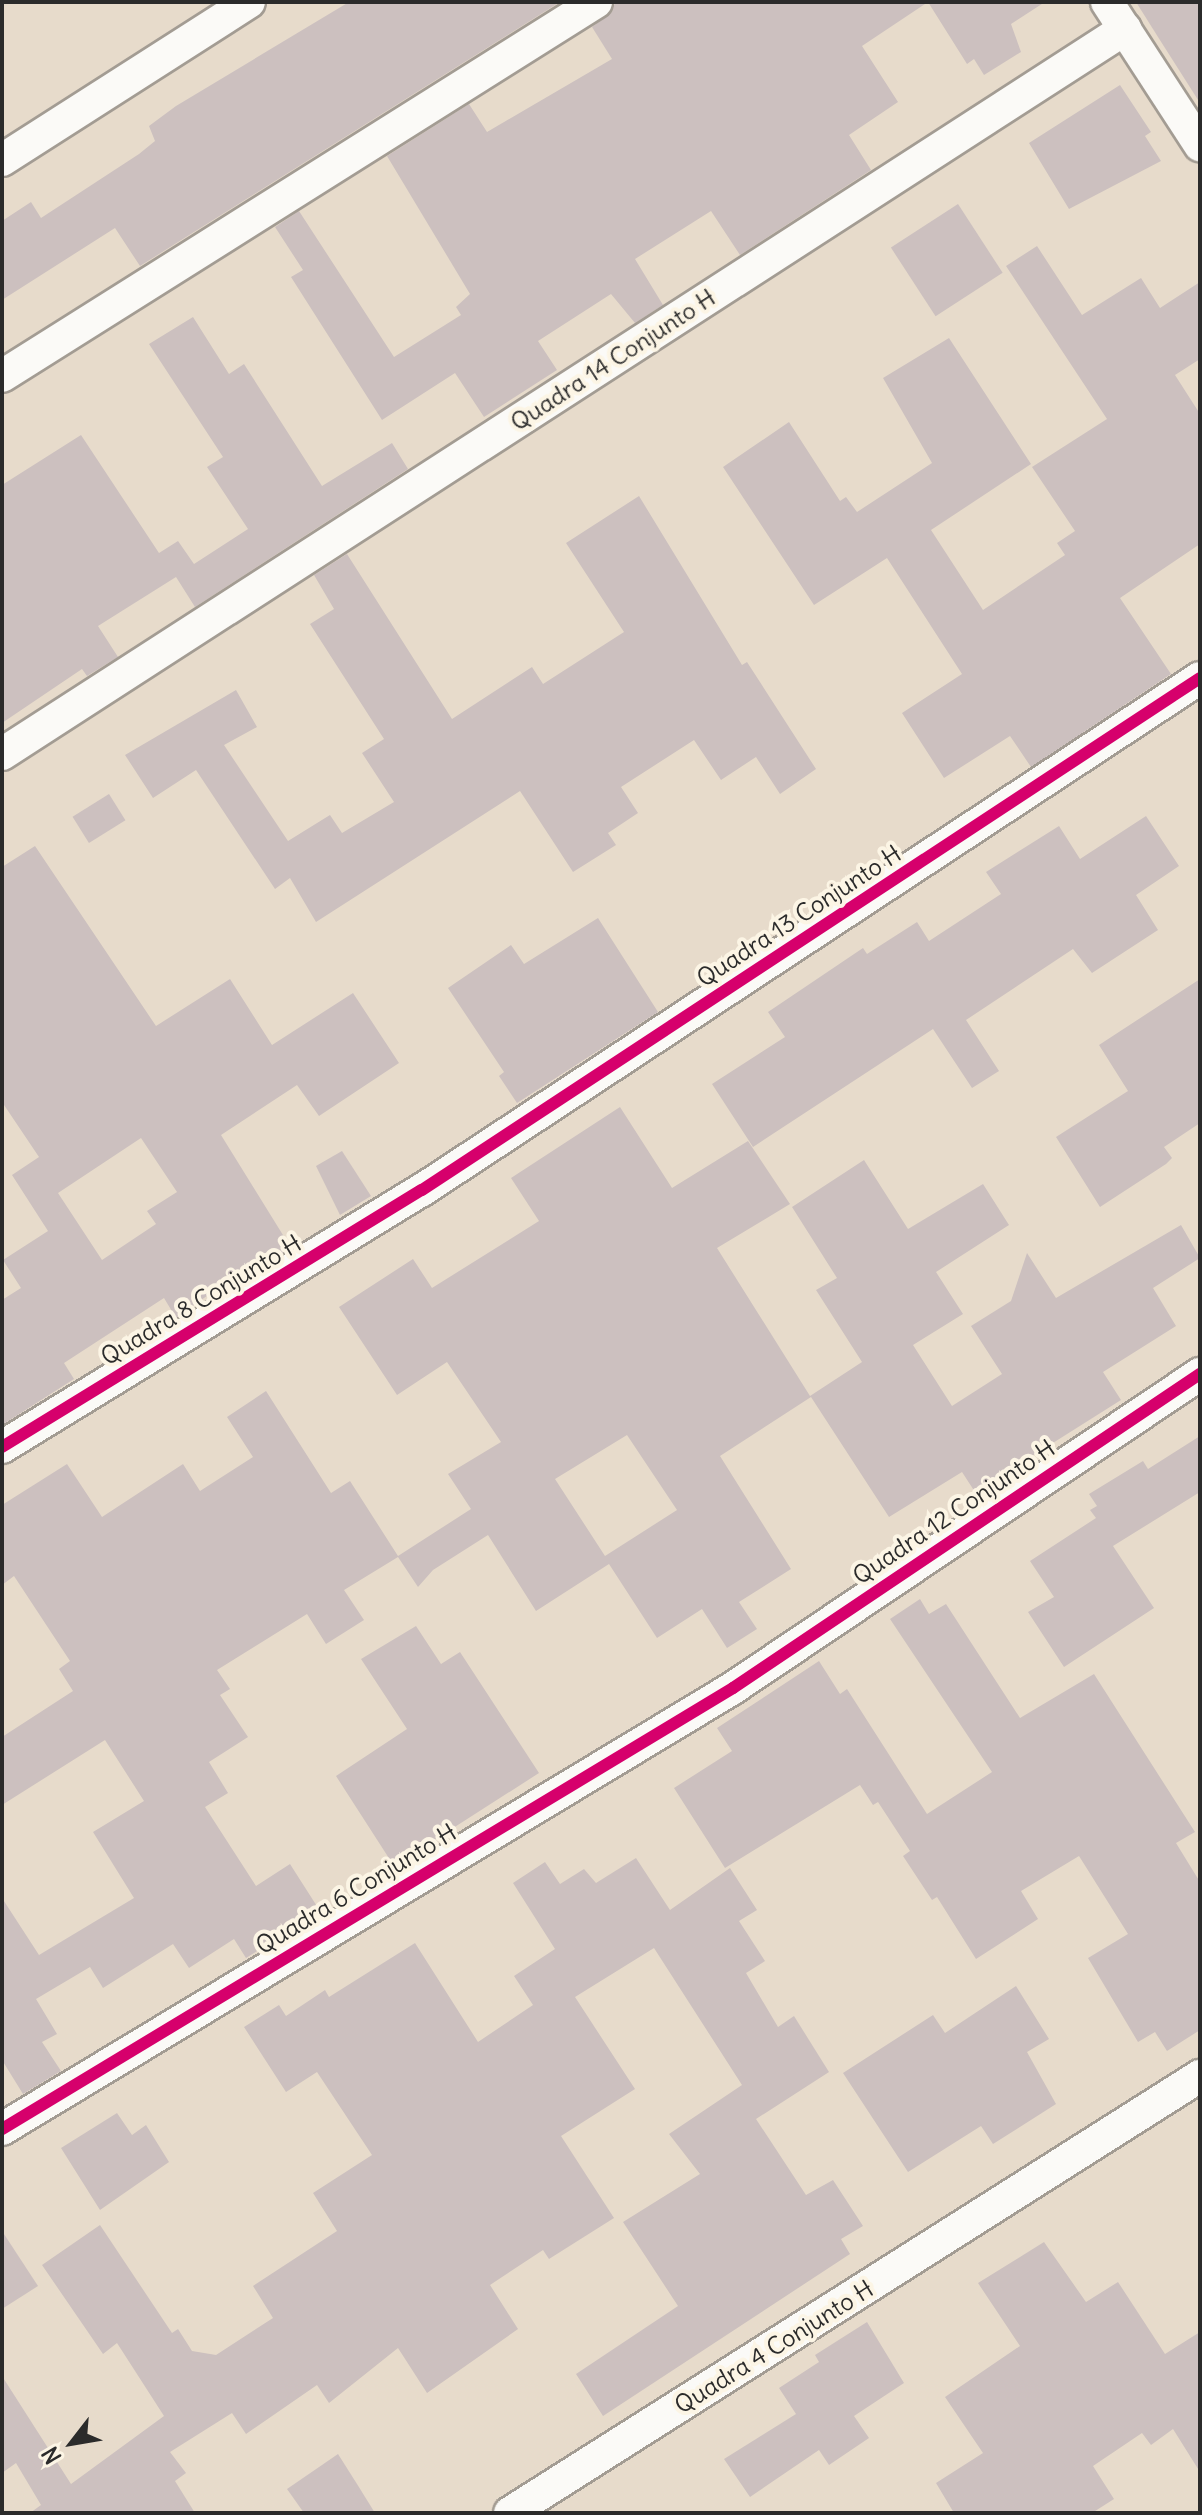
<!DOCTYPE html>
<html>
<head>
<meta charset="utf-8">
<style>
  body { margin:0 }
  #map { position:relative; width:1202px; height:2515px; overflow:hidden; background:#e7dbcb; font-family:Delius,sans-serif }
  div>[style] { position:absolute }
  .building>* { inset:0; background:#ccc0bf; transform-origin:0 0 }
  .roads { filter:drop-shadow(2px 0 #a39c93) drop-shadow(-2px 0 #a39c93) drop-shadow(0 2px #a39c93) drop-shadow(0 -2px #a39c93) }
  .street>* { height:32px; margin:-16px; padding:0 16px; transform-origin:16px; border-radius:16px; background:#fbfaf7 }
  .cycleway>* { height:12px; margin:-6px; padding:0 6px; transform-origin:6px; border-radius:6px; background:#d6006c }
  span { translate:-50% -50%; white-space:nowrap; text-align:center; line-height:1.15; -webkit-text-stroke:8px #fcf5e5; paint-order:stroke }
  .street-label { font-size:24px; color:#2b2b2b }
  .frame { position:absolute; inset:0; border:4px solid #2b2b2b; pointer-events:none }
  .north { position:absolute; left:32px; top:2403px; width:80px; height:80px; -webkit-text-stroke:6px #fcf5e5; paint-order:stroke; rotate:239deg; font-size:22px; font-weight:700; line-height:32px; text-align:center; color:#2b2b2b }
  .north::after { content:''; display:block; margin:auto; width:28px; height:36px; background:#2b2b2b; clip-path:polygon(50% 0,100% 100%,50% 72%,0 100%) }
</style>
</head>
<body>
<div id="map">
  <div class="building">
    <div style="clip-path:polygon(349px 2px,560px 2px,140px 266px,115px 228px,2px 300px,2px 221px,31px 202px,41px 218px,139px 154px,155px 141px,149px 126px,176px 106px)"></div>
    <div style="clip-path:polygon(615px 2px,1045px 2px,1011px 24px,1021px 52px,984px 75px,974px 59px,967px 64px,928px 2px,862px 46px,898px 102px,849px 135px,871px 170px,740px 255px,711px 211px,635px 259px,663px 305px,635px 323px,611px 294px,538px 341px,557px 370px,484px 417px,455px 373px,382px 420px,291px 277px,303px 270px,275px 227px,299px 211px,394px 357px,461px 315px,456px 307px,470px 294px,387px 156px,469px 104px,487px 132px,612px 59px,592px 27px,612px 12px)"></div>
    <div style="clip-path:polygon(1136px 2px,1200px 2px,1200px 103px,1158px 37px)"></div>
    <div style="clip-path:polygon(1120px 85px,1151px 132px,1145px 136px,1161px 161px,1069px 209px,1029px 143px)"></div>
    <div style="left:958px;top:204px;width:82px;height:80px;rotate:57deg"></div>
    <div style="clip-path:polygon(1037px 246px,1082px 315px,1141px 278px,1160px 308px,1200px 282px,1200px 359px,1175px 375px,1200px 414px,1200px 544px,1120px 598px,1171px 674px,1031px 767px,1010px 736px,944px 778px,902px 713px,962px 674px,887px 558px,814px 605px,723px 467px,789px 422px,840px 501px,846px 497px,857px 512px,932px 463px,883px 378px,949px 338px,1031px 464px,931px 530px,983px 610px,1065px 555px,1057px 543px,1075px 531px,1032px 467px,1107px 419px,1006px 266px)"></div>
    <div style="clip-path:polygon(193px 317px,229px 374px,244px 364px,322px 486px,392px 443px,408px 469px,195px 607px,176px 577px,98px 626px,118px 657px,87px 676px,82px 669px,2px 723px,2px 485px,81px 435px,159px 553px,178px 541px,194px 564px,248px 529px,207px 467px,223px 457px,149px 344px)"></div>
    <div style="clip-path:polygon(639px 496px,742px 665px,747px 662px,816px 769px,780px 794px,756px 757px,721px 780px,694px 740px,621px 787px,638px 813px,608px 833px,616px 845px,573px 872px,520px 791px,316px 922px,290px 878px,275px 889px,196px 770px,153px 798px,125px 755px,236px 690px,257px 727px,224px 745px,288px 841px,330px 815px,342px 833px,394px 802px,362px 753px,384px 739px,310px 624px,334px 609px,314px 575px,347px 554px,452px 719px,532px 667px,543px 684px,624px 632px,566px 543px)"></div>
    <div style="left:109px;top:794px;width:31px;height:43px;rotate:58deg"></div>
    <div style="clip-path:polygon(1146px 816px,1179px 866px,1136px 895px,1158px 930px,1092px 973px,1073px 949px,966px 1020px,999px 1071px,972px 1088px,933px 1029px,753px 1147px,712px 1084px,785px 1037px,768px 1012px,863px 948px,867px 954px,917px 922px,929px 941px,1001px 894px,986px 872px,1059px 826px,1080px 859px)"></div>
    <div style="clip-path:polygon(evenodd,35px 846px,156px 1026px,230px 979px,272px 1045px,353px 993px,399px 1063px,319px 1116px,297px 1085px,221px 1135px,291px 1248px,249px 1273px,246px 1268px,176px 1318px,164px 1298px,64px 1363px,74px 1379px,2px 1425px,2px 1300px,21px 1288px,3px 1260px,48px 1231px,12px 1175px,39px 1157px,2px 1102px,2px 867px,35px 846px,141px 1138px,177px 1192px,147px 1211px,156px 1224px,102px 1260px,58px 1193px,141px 1138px)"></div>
    <div style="clip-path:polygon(598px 918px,658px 1012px,517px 1103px,499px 1076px,504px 1072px,448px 988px,511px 945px,524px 964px)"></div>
    <div style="clip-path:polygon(1200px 979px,1200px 1123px,1164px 1147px,1172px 1158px,1166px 1164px,1100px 1207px,1056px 1137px,1128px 1091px,1099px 1045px)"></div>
    <div style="clip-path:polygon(evenodd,620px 1107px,672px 1188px,748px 1141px,790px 1204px,717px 1248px,810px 1396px,862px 1362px,816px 1290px,837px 1278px,792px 1207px,864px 1160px,908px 1229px,983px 1184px,1009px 1225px,936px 1272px,963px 1314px,913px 1345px,952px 1406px,1002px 1374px,971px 1326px,1011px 1301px,1027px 1253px,1056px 1298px,1181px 1225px,1200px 1258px,1153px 1288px,1176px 1326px,1103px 1372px,1121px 1400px,975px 1492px,962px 1472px,889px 1517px,811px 1397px,720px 1456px,791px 1569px,739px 1602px,757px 1629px,727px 1648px,702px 1609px,657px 1638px,609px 1564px,536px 1611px,488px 1535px,433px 1570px,418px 1587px,398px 1557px,344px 1590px,364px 1620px,326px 1644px,307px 1614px,217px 1670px,230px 1689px,220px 1695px,248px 1737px,209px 1762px,228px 1793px,205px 1807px,256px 1886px,290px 1864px,320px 1911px,246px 1958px,234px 1939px,189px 1968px,173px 1944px,103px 1988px,90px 1967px,36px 1999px,57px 2034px,42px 2042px,61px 2071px,23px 2094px,2px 2060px,2px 1898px,39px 1955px,134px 1898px,93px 1832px,144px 1801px,105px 1740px,2px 1805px,2px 1737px,73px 1691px,59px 1669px,70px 1661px,14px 1576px,2px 1585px,2px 1505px,67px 1464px,102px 1517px,183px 1464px,200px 1491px,253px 1457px,227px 1417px,266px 1391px,331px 1493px,350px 1481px,398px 1556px,471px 1509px,448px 1474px,501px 1442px,447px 1362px,397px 1395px,339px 1307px,413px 1259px,432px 1288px,539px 1221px,511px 1178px,620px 1107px,627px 1435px,677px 1510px,605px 1556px,555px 1479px,627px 1435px)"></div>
    <div style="clip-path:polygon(342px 1151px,371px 1196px,340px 1215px,316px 1166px)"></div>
    <div style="clip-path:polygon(1200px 1436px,1200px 1492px,1113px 1546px,1154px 1608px,1064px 1667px,1028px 1612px,1054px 1597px,1030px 1561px,1096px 1518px,1090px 1510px,1097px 1506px,1089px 1494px,1143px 1461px,1148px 1469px)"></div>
    <div style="clip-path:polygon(920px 1599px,929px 1614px,946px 1604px,1020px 1718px,1094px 1674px,1195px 1832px,1176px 1843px,1200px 1882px,1200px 2030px,1167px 2051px,1155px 2032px,1138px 2042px,1088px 1958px,1128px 1934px,1079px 1856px,1021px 1891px,1038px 1919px,976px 1959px,937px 1897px,932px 1900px,903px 1856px,910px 1851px,878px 1802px,873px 1805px,860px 1785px,725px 1868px,674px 1788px,732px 1751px,717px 1728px,819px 1661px,840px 1694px,847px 1689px,927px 1814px,992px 1772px,890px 1619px)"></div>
    <div style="clip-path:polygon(416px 1626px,441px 1664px,460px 1652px,539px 1773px,394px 1866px,336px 1776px,407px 1729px,361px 1659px)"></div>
    <div style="clip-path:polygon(636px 1858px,670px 1910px,730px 1868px,757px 1910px,739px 1921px,765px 1961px,746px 1973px,778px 2027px,794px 2016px,829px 2072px,756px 2119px,806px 2195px,833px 2180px,863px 2226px,841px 2239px,850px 2254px,603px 2416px,576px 2374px,678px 2306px,623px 2222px,700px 2174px,669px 2134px,742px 2085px,654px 1948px,575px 1997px,635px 2089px,561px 2136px,614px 2218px,549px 2259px,543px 2250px,490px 2285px,518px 2329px,427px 2393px,398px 2348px,329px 2403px,317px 2385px,246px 2434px,232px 2413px,170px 2452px,186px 2473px,175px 2481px,195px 2513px,30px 2513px,41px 2505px,16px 2463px,2px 2473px,2px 2376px,71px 2484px,164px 2416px,117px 2343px,103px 2354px,42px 2265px,100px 2225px,172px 2333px,178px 2329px,192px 2351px,216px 2355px,273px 2318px,253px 2286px,337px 2231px,313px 2193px,372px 2155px,317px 2072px,286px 2092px,244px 2027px,279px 2005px,286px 2016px,325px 1990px,329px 1997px,415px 1943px,478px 2042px,533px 2005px,514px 1976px,555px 1949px,513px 1883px,545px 1862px,560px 1884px,584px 1869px,596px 1883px)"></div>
    <div style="clip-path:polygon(1016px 1986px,1049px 2039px,1027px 2052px,1056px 2104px,993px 2144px,981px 2126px,908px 2172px,843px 2073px,933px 2015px,945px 2033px)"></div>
    <div style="clip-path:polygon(117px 2113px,132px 2135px,146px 2125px,169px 2162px,100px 2210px,61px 2148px)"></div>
    <div style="clip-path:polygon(2px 2231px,38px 2286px,2px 2309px)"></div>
    <div style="clip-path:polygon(1044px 2242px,1086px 2302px,1118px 2282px,1165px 2354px,1200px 2332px,1200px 2472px,1173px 2429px,1151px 2445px,1142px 2433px,1093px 2466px,1114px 2499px,1092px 2513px,954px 2513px,936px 2483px,983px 2453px,945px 2397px,1020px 2346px,978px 2283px)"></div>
    <div style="clip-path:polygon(867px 2322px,904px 2383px,854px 2416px,869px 2438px,829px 2465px,819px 2450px,750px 2497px,724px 2459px,796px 2414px,779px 2388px,819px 2362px,815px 2355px)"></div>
    <div style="clip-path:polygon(338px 2454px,357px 2484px,375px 2513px,304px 2513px,287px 2489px)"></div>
  </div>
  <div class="roads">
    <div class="street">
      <div style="left:1107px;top:2px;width:171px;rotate:57deg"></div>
      <div style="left:2px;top:160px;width:293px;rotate:-32.6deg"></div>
      <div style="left:2px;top:376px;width:702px;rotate:-32.2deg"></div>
      <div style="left:2px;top:754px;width:1337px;rotate:-32.85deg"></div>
      <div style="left:2px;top:1447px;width:492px;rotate:-31.5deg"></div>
      <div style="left:422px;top:1190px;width:931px;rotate:-33.35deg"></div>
      <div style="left:2px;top:2129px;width:854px;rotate:-31.1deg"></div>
      <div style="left:733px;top:1688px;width:563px;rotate:-33.92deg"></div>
      <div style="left:510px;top:2513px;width:817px;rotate:-32.35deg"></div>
    </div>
  </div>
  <div class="cycleway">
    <div style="left:2px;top:1447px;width:492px;rotate:-31.5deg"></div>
    <div style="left:422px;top:1190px;width:931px;rotate:-33.35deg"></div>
    <div style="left:2px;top:2129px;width:854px;rotate:-31.1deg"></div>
    <div style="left:733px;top:1688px;width:563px;rotate:-33.92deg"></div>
  </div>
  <div class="street-label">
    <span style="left:613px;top:360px;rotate:-33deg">Quadra 14 Conjunto H</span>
    <span style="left:799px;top:916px;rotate:-33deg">Quadra 13 Conjunto H</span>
    <span style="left:201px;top:1300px;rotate:-31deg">Quadra 8 Conjunto H</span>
    <span style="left:954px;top:1512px;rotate:-34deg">Quadra 12 Conjunto H</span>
    <span style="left:356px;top:1889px;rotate:-31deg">Quadra 6 Conjunto H</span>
    <span style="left:774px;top:2347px;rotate:-32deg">Quadra 4 Conjunto H</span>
  </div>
  <div class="frame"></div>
  <div class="north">N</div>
</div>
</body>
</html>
